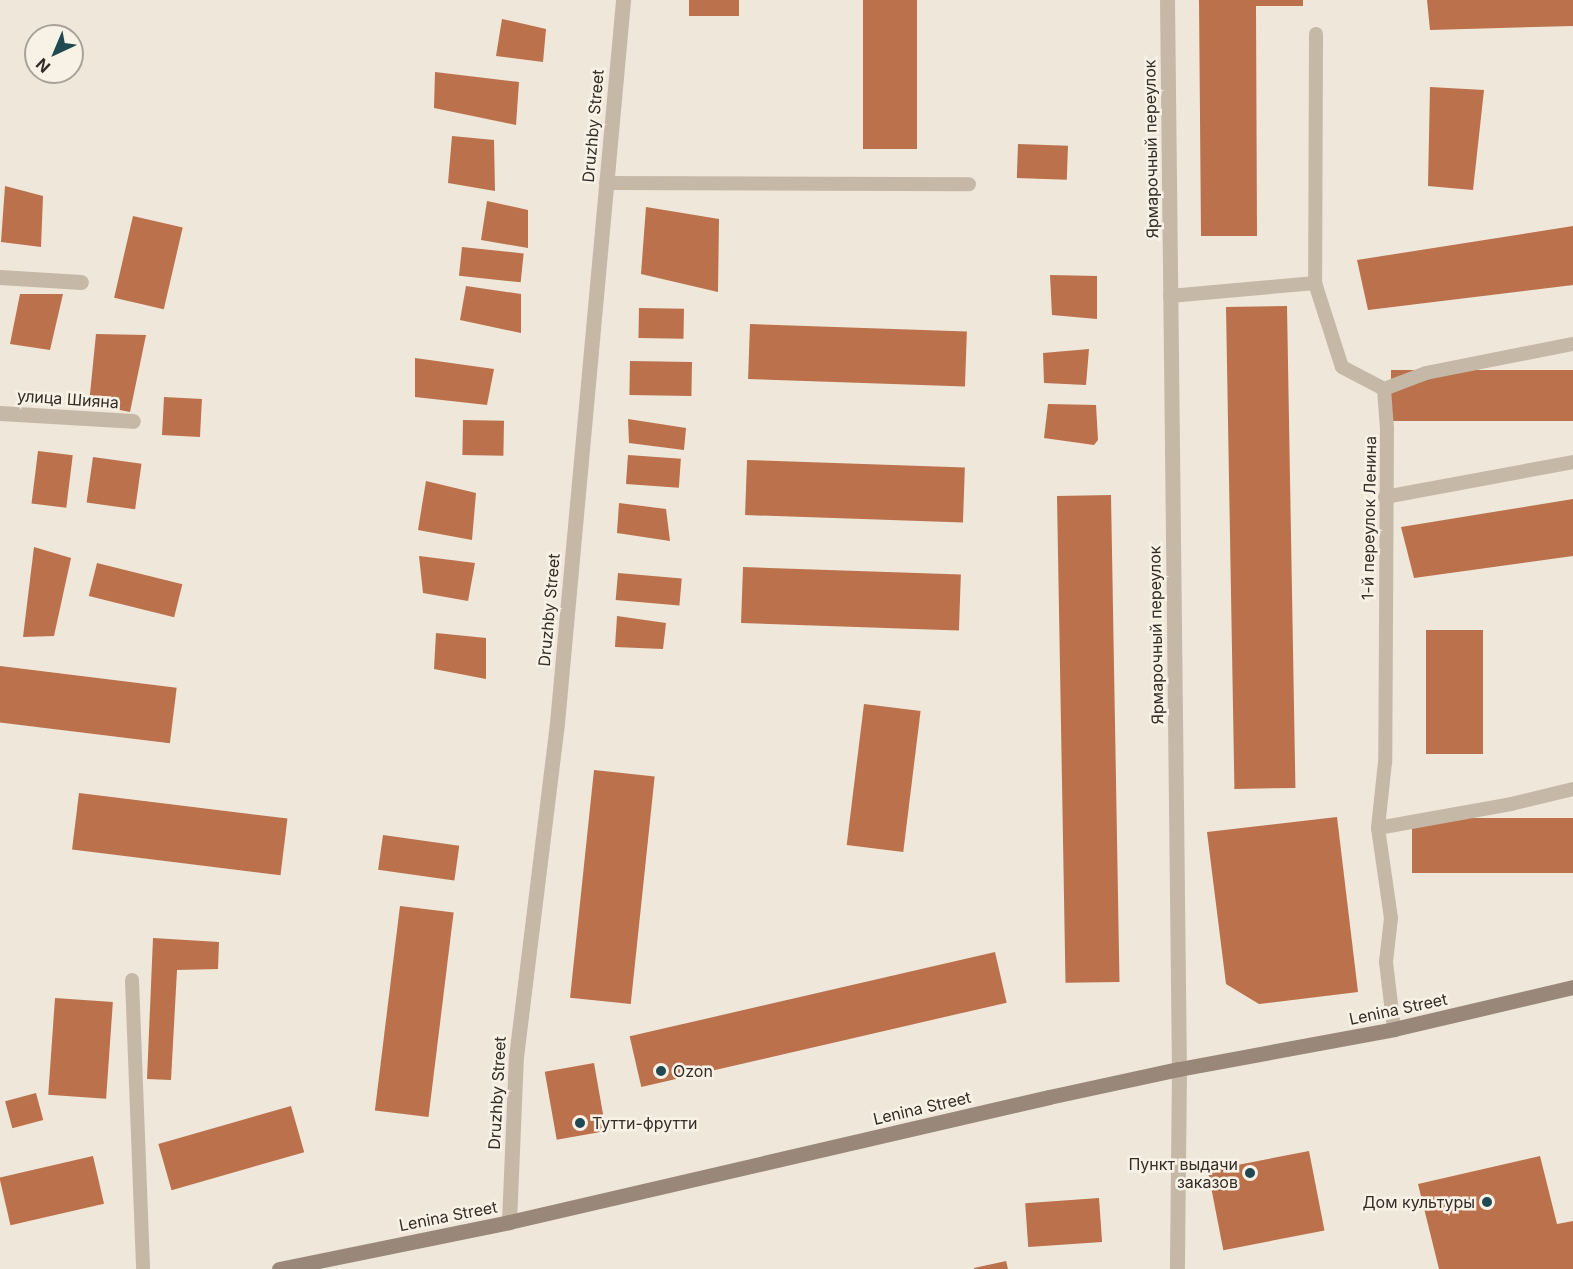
<!DOCTYPE html>
<html>
<head>
<meta charset="utf-8">
<style>
  body { margin:0 }
  #map { position:relative; width:1573px; height:1269px; overflow:hidden; background:#efe7da; font-family:Inter,sans-serif }
  div>[style] { position:absolute }
  .building>* { inset:0; background:#bb714c; transform-origin:0 0 }
  .service>* { height:14px; margin:-7px; padding:0 7px; transform-origin:7px; border-radius:7px; background:#c6b8a7 }
  .minor>* { height:15px; margin:-7.5px; padding:0 7.5px; transform-origin:7.5px; border-radius:7.5px; background:#c6b8a7 }
  .secondary>* { height:15px; margin:-7.5px; padding:0 7.5px; transform-origin:7.5px; border-radius:7.5px; background:#998879 }
  .dots>* { width:16px; height:16px; translate:-50% -50%; box-sizing:border-box; border:3px solid #f7f1e6; border-radius:50% }
  span { translate:-50% -50%; white-space:nowrap; text-align:center; line-height:1.15; -webkit-text-stroke:5px #f7f1e6; paint-order:stroke }
  .street-label { font-size:16px; color:#332c27 }
  .poi-label { font-size:16px; color:#332c27 }
  .left { translate:0 -50%; text-align:left }
  .right { translate:-100% -50%; text-align:right }
  .north { position:absolute; left:24px; top:24px; width:60px; height:60px; box-sizing:border-box; background:#f7f1e6; border:2px solid #a9a29a; border-radius:50%; rotate:224deg; font-size:16px; font-weight:700; line-height:24px; text-align:center; color:#332c27 }
  .north::after { content:''; display:block; margin:auto; width:21px; height:27px; background:#204951; clip-path:polygon(50% 0,100% 100%,50% 72%,0 100%) }
</style>
</head>
<body>
<div id="map">
  <div class="building">
    <div style="left:689px;top:0;width:50px;height:16px"></div>
    <div style="left:863px;top:0;width:54px;height:149px"></div>
    <div style="clip-path:polygon(1199px 0,1303px 0,1303px 6px,1256px 6px,1257px 236px,1201px 236px)"></div>
    <div style="clip-path:polygon(1427px 0,1573px 0,1573px 26px,1430px 30px)"></div>
    <div style="clip-path:polygon(502px 19px,546px 29px,543px 62px,496px 56px)"></div>
    <div style="clip-path:polygon(435px 72px,519px 82px,516px 125px,434px 108px)"></div>
    <div style="clip-path:polygon(1430px 87px,1484px 90px,1473px 190px,1428px 186px)"></div>
    <div style="clip-path:polygon(452px 136px,494px 140px,495px 191px,448px 183px)"></div>
    <div style="left:1018px;top:144px;width:50px;height:34px;rotate:2deg"></div>
    <div style="clip-path:polygon(5px 186px,43px 196px,41px 247px,1px 242px)"></div>
    <div style="clip-path:polygon(487px 201px,528px 210px,528px 248px,481px 240px)"></div>
    <div style="clip-path:polygon(646px 207px,719px 219px,718px 292px,641px 274px)"></div>
    <div style="left:133px;top:216px;width:51px;height:84px;rotate:13deg"></div>
    <div style="clip-path:polygon(1573px 226px,1573px 285px,1368px 310px,1357px 260px)"></div>
    <div style="left:462px;top:247px;width:62px;height:29px;rotate:6deg"></div>
    <div style="clip-path:polygon(1050px 275px,1097px 276px,1097px 319px,1052px 315px)"></div>
    <div style="clip-path:polygon(466px 286px,521px 294px,521px 333px,460px 320px)"></div>
    <div style="clip-path:polygon(20px 294px,63px 294px,50px 350px,10px 344px)"></div>
    <div style="left:1287px;top:306px;width:482px;height:61px;rotate:89deg"></div>
    <div style="left:639px;top:308px;width:45px;height:30px;rotate:1deg"></div>
    <div style="left:750px;top:324px;width:217px;height:55px;rotate:2deg"></div>
    <div style="clip-path:polygon(96px 334px,146px 335px,130px 412px,89px 404px)"></div>
    <div style="clip-path:polygon(1089px 349px,1086px 385px,1044px 383px,1043px 353px)"></div>
    <div style="clip-path:polygon(415px 358px,494px 369px,487px 405px,415px 397px)"></div>
    <div style="left:630px;top:361px;width:62px;height:34px;rotate:1deg"></div>
    <div style="left:1573px;top:370px;width:51px;height:182px;rotate:90deg"></div>
    <div style="left:164px;top:397px;width:38px;height:38px;rotate:3deg"></div>
    <div style="clip-path:polygon(1048px 404px,1096px 405px,1098px 440px,1094px 445px,1044px 438px)"></div>
    <div style="clip-path:polygon(628px 419px,686px 428px,684px 450px,629px 443px)"></div>
    <div style="left:463px;top:420px;width:41px;height:35px;rotate:1deg"></div>
    <div style="left:38px;top:451px;width:35px;height:53px;rotate:7deg"></div>
    <div style="left:628px;top:455px;width:53px;height:29px;rotate:4deg"></div>
    <div style="left:93px;top:457px;width:49px;height:46px;rotate:8deg"></div>
    <div style="left:747px;top:460px;width:218px;height:55px;rotate:2deg"></div>
    <div style="clip-path:polygon(426px 481px,476px 493px,472px 540px,418px 530px)"></div>
    <div style="left:1111px;top:495px;width:487px;height:54px;rotate:89deg"></div>
    <div style="clip-path:polygon(1573px 499px,1573px 556px,1414px 578px,1401px 527px)"></div>
    <div style="clip-path:polygon(619px 503px,666px 509px,670px 541px,617px 533px)"></div>
    <div style="clip-path:polygon(34px 547px,71px 558px,54px 636px,23px 637px)"></div>
    <div style="clip-path:polygon(419px 556px,475px 563px,468px 601px,423px 593px)"></div>
    <div style="left:97px;top:563px;width:88px;height:34px;rotate:14deg"></div>
    <div style="left:743px;top:567px;width:218px;height:56px;rotate:2deg"></div>
    <div style="left:618px;top:573px;width:64px;height:27px;rotate:5deg"></div>
    <div style="clip-path:polygon(617px 616px,666px 623px,663px 649px,615px 647px)"></div>
    <div style="left:1483px;top:630px;width:124px;height:57px;rotate:90deg"></div>
    <div style="clip-path:polygon(436px 633px,486px 638px,486px 679px,434px 669px)"></div>
    <div style="left:0;top:666px;width:178px;height:56px;rotate:7deg"></div>
    <div style="left:864px;top:704px;width:57px;height:142px;rotate:7deg"></div>
    <div style="left:594px;top:770px;width:61px;height:229px;rotate:6deg"></div>
    <div style="left:79px;top:793px;width:210px;height:57px;rotate:7deg"></div>
    <div style="clip-path:polygon(1337px 817px,1358px 992px,1259px 1004px,1226px 984px,1207px 832px)"></div>
    <div style="left:1573px;top:818px;width:55px;height:161px;rotate:90deg"></div>
    <div style="left:383px;top:835px;width:77px;height:35px;rotate:8deg"></div>
    <div style="left:400px;top:906px;width:54px;height:206px;rotate:7deg"></div>
    <div style="clip-path:polygon(153px 938px,219px 942px,218px 969px,177px 970px,171px 1080px,147px 1079px)"></div>
    <div style="left:995px;top:952px;width:52px;height:375px;rotate:77deg"></div>
    <div style="left:55px;top:998px;width:58px;height:97px;rotate:4deg"></div>
    <div style="left:594px;top:1063px;width:69px;height:50px;rotate:80deg"></div>
    <div style="left:36px;top:1093px;width:28px;height:32px;rotate:75deg"></div>
    <div style="left:291px;top:1106px;width:48px;height:138px;rotate:74deg"></div>
    <div style="left:1309px;top:1151px;width:81px;height:103px;rotate:79deg"></div>
    <div style="left:93px;top:1156px;width:49px;height:96px;rotate:77deg"></div>
    <div style="clip-path:polygon(1540px 1156px,1557px 1224px,1573px 1221px,1573px 1269px,1439px 1269px,1418px 1184px)"></div>
    <div style="left:1099px;top:1198px;width:44px;height:74px;rotate:86deg"></div>
    <div style="clip-path:polygon(1006px 1261px,1008px 1269px,974px 1269px,974px 1268px)"></div>
  </div>
  <div class="service">
    <div style="left:1316px;top:34px;width:249px;rotate:90.2deg"></div>
    <div style="left:1315px;top:283px;width:88px;rotate:72.2deg"></div>
    <div style="left:1342px;top:367px;width:47px;rotate:27.6deg"></div>
    <div style="left:1384px;top:389px;width:40px;rotate:85.7deg"></div>
    <div style="left:1387px;top:429px;width:333px;rotate:90.3deg"></div>
    <div style="left:1385px;top:762px;width:66px;rotate:96.1deg"></div>
    <div style="left:1378px;top:828px;width:91px;rotate:81.8deg"></div>
    <div style="left:1391px;top:918px;width:44px;rotate:96.5deg"></div>
    <div style="left:1386px;top:962px;width:67px;rotate:83.2deg"></div>
    <div style="left:606px;top:183px;width:363px;rotate:0.2deg"></div>
    <div style="left:1170px;top:296px;width:146px;rotate:-5.1deg"></div>
    <div style="left:1384px;top:389px;width:45px;rotate:-20.9deg"></div>
    <div style="left:1426px;top:373px;width:150px;rotate:-11.2deg"></div>
    <div style="left:1385px;top:497px;width:191px;rotate:-10.5deg"></div>
    <div style="left:1378px;top:828px;width:135px;rotate:-10.2deg"></div>
    <div style="left:1511px;top:804px;width:64px;rotate:-13.6deg"></div>
    <div style="left:132px;top:980px;width:289px;rotate:87.8deg"></div>
  </div>
  <div class="minor">
    <div style="left:1167px;top:0;width:1069px;rotate:89.36deg"></div>
    <div style="left:1179px;top:1069px;width:200px;rotate:90.6deg"></div>
    <div style="left:0;top:277px;width:81px;rotate:3.5deg"></div>
    <div style="left:0;top:413px;width:133px;rotate:3.4deg"></div>
    <div style="left:509px;top:1222px;width:165px;rotate:-87.6deg"></div>
    <div style="left:516px;top:1057px;width:337px;rotate:-83deg"></div>
    <div style="left:557px;top:723px;width:726px;rotate:-84.78deg"></div>
  </div>
  <div class="secondary">
    <div style="left:279px;top:1269px;width:235px;rotate:-11.5deg"></div>
    <div style="left:509px;top:1222px;width:554px;rotate:-13.03deg"></div>
    <div style="left:1049px;top:1097px;width:133px;rotate:-12.2deg"></div>
    <div style="left:1179px;top:1069px;width:219px;rotate:-10.5deg"></div>
    <div style="left:1394px;top:1029px;width:184px;rotate:-13.2deg"></div>
  </div>
  <div class="dots">
    <div style="left:661px;top:1071px;background:#204951"></div>
    <div style="left:580px;top:1123px;background:#204951"></div>
    <div style="left:1250px;top:1173px;background:#204951"></div>
    <div style="left:1487px;top:1202px;background:#204951"></div>
  </div>
  <div class="street-label">
    <span style="left:593px;top:126px;rotate:-85deg">Druzhby Street</span>
    <span style="left:1151px;top:149px;rotate:-91deg">Ярмарочный переулок</span>
    <span style="left:68px;top:399px;rotate:4deg">улица Шияна</span>
    <span style="left:1369px;top:518px;rotate:-89deg">1-й переулок Ленина</span>
    <span style="left:549px;top:610px;rotate:-85deg">Druzhby Street</span>
    <span style="left:1156px;top:635px;rotate:-91deg">Ярмарочный переулок</span>
    <span style="left:1398px;top:1009px;rotate:-12deg">Lenina Street</span>
    <span style="left:497px;top:1093px;rotate:-87deg">Druzhby Street</span>
    <span style="left:922px;top:1108px;rotate:-13deg">Lenina Street</span>
    <span style="left:448px;top:1216px;rotate:-11deg">Lenina Street</span>
  </div>
  <div class="poi-label">
    <span class="left" style="left:673px;top:1071px">Ozon</span>
    <span class="left" style="left:592px;top:1123px">Тутти-фрутти</span>
    <span class="right" style="left:1238px;top:1173px">Пункт выдачи<br>заказов</span>
    <span class="right" style="left:1475px;top:1202px">Дом культуры</span>
  </div>
  <div class="north">N</div>
</div>
</body>
</html>
